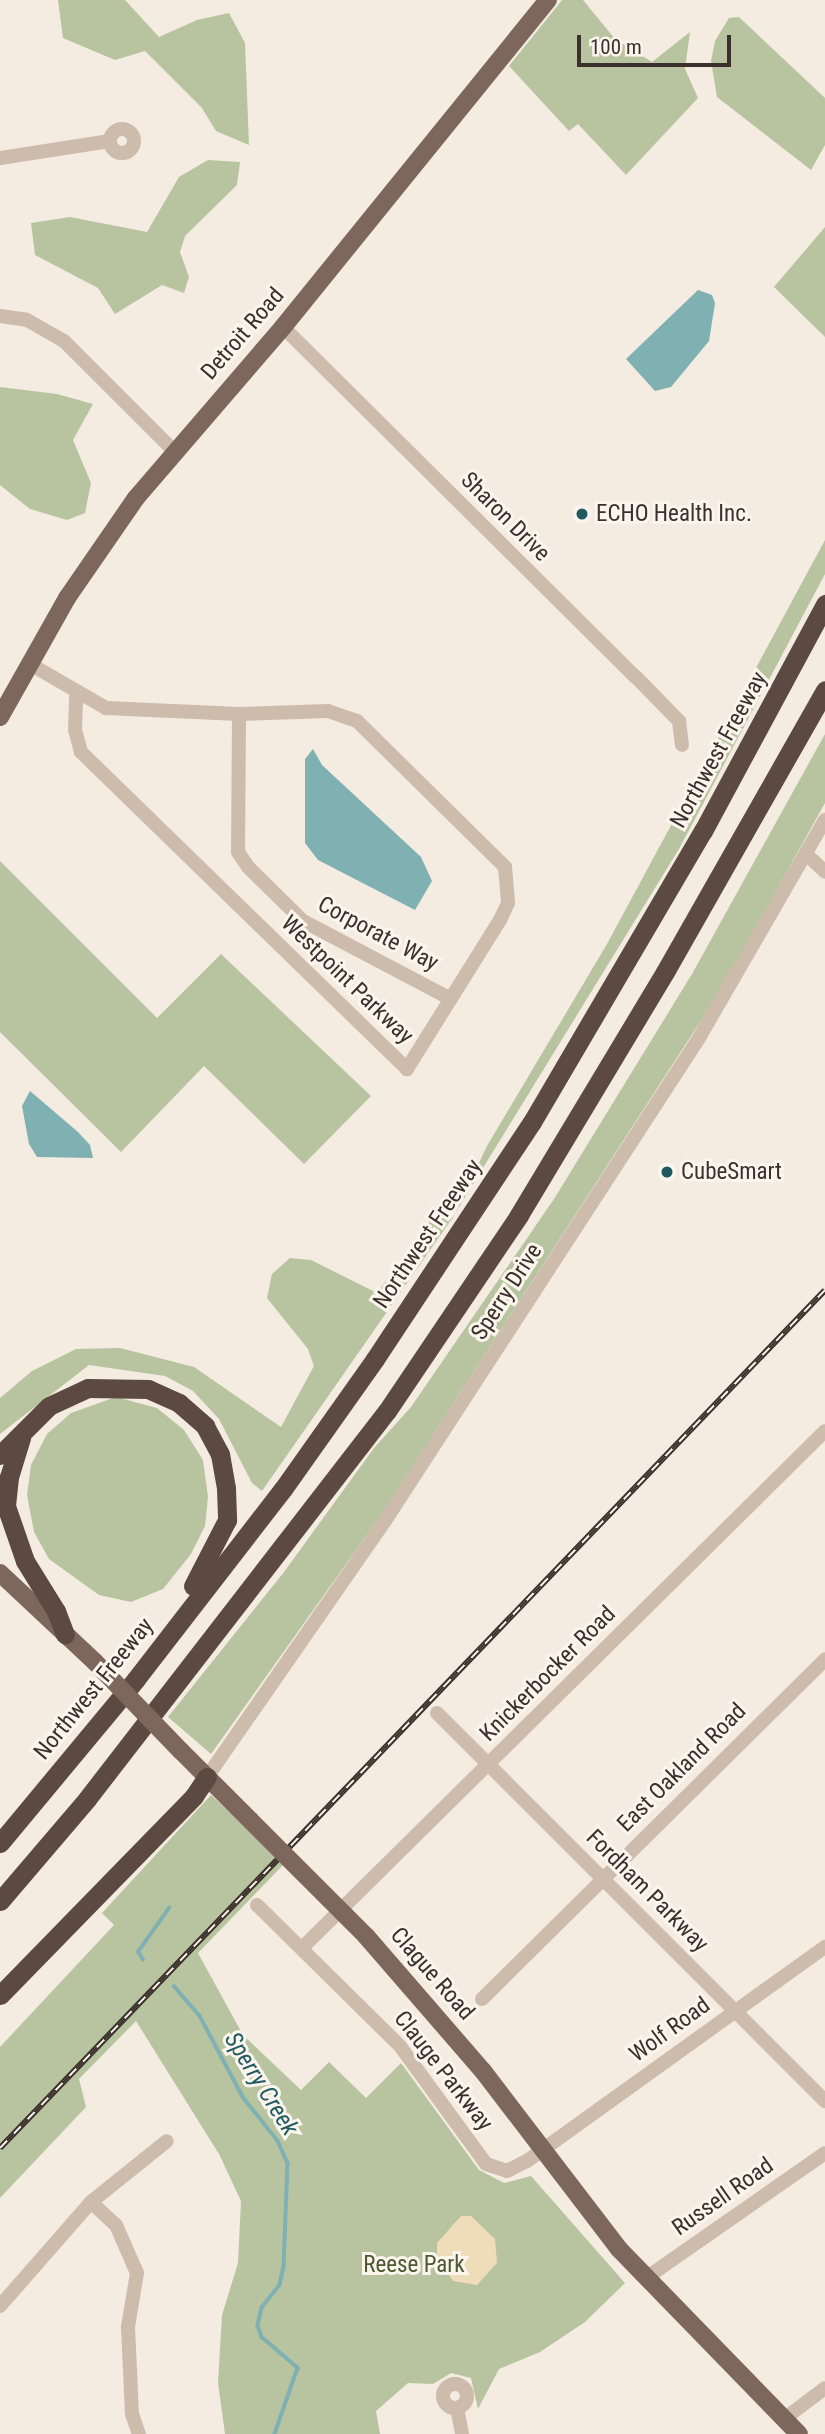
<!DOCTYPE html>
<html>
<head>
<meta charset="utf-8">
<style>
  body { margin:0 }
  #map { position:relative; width:825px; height:2434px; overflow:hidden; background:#f4ebe1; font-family:"Roboto Condensed",sans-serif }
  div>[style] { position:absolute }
  .green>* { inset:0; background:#b8c4a0 }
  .sand>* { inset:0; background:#efdcb8 }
  .water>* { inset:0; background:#7fb0b2 }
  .stream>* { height:3.5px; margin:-1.75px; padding:0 1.75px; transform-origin:1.75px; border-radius:1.75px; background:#7fb0b2 }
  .minor>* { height:14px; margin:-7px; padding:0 7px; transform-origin:7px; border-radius:7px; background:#cdbbac }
  .minor>.ring { margin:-7px; padding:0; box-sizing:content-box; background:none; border:14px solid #cdbbac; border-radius:50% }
  .major>* { height:18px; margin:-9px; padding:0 9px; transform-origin:9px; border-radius:9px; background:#7d675c }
  .highway>* { height:19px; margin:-9.5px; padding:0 9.5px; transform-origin:9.5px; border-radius:9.5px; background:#5c4a42 }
  .rail>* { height:6px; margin-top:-3px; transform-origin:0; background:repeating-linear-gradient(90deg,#fbf5ee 0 10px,#3b302b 0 20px); box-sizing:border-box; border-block:2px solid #3b302b }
  .major-bridge>* { height:18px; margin:-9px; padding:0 9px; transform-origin:9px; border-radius:9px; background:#7d675c }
  .dots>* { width:19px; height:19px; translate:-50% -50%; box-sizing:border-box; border:4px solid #fbf5ee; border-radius:50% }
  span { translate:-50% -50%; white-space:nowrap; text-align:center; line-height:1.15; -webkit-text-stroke:6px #fbf5ee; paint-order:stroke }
  .street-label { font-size:23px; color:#3b302b }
  .poi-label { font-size:23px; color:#3b302b }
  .left { translate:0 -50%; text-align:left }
  .park-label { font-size:23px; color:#4a5a2e }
  .water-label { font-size:24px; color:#1f5a5e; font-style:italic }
  .scale { position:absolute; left:577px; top:35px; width:154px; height:32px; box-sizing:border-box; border:4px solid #3b302b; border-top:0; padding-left:9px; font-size:21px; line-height:24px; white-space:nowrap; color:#3b302b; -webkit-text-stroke:5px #fbf5ee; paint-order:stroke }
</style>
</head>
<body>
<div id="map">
  <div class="green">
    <div style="clip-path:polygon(58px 0,125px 0,159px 37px,197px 20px,229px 13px,245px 43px,249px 145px,216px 131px,202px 108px,145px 51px,115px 60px,63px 38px)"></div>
    <div style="clip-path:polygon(562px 0,583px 0,615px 39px,652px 62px,690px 32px,685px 69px,698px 98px,626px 175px,578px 124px,569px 131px,509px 66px)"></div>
    <div style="clip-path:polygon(739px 17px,825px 98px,825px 145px,811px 170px,717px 97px,711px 61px,715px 41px,729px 18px)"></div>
    <div style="clip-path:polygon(208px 160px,240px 162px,237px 185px,185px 236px,180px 252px,189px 277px,184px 293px,162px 285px,115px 314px,98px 288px,35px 255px,31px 223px,70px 217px,147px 232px,179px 177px)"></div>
    <div style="clip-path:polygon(825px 227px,825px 337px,774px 287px)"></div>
    <div style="clip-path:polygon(0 387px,57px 394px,93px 404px,73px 440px,91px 483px,85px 513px,67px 520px,30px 509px,0 485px)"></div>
    <div style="clip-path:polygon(825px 540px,825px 574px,679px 849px,451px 1220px,262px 1491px,252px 1483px,219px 1419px,193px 1391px,165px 1376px,89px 1365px,0 1434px,0 1398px,32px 1371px,76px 1349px,120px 1348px,194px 1367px,281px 1427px,314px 1366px,308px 1349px,267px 1298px,272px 1274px,290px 1258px,311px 1260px,377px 1293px,438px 1210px,452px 1220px,487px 1146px,607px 944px)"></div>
    <div style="clip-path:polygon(825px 734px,825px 803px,724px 985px,383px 1512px,211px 1754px,168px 1717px,284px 1572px,374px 1448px,411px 1407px,554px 1199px,692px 974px)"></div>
    <div style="clip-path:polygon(0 861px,157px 1018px,221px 954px,371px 1096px,304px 1164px,204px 1066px,121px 1152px,0 1032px)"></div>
    <div style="clip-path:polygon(116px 1397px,157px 1408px,184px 1430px,203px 1460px,208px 1497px,205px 1526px,191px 1554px,163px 1589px,131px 1602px,99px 1595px,49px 1559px,34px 1532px,27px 1495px,31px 1465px,47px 1434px,71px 1413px)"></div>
    <div style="clip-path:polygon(211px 1795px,285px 1863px,198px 1953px,243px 2035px,301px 2090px,329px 2062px,366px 2098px,401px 2063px,479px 2170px,504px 2183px,531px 2176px,625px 2283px,585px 2322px,540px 2352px,499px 2369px,478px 2409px,471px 2378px,451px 2373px,433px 2384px,408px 2383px,376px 2411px,380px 2434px,225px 2434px,218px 2383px,222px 2315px,238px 2263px,241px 2201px,219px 2154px,136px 2021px,79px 2079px,86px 2107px,0 2198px,0 2047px,114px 1925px,102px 1913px)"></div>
  </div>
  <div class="sand">
    <div style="clip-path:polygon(461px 2216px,471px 2216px,495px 2239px,497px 2263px,477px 2285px,453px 2281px,437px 2255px,437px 2243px)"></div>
  </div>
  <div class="water">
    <div style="clip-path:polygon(698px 290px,712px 295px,715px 303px,709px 341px,671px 387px,655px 391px,626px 359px)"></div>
    <div style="clip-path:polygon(313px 749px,322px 765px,421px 857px,432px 881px,415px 910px,318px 860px,305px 843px,305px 759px)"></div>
    <div style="clip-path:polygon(30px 1091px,78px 1132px,90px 1145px,93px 1158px,37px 1157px,29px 1144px,22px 1106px)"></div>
  </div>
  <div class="stream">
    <div style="left:143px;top:1960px;width:9px;rotate:-122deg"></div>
    <div style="left:138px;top:1952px;width:54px;rotate:-54.8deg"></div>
    <div style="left:174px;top:1986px;width:40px;rotate:49deg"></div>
    <div style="left:200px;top:2016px;width:92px;rotate:62deg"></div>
    <div style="left:243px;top:2097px;width:56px;rotate:51.5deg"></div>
    <div style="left:278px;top:2141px;width:24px;rotate:66deg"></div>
    <div style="left:288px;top:2163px;width:104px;rotate:92.2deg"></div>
    <div style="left:284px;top:2267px;width:18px;rotate:103deg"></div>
    <div style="left:280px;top:2285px;width:29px;rotate:128deg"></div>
    <div style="left:262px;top:2308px;width:18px;rotate:103deg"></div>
    <div style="left:258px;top:2326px;width:12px;rotate:70deg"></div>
    <div style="left:262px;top:2337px;width:48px;rotate:40.7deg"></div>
    <div style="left:298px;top:2368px;width:70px;rotate:109.2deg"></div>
  </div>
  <div class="minor">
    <div class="ring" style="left:110px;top:129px;width:10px;height:10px"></div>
    <div style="left:0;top:158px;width:111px;rotate:-8.8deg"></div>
    <div style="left:0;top:316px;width:27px;rotate:8deg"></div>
    <div style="left:27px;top:320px;width:43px;rotate:29.6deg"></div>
    <div style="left:64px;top:341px;width:154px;rotate:45deg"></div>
    <div style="left:283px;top:327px;width:497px;rotate:44.8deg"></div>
    <div style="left:636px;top:677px;width:62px;rotate:45.7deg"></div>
    <div style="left:679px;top:721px;width:24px;rotate:83deg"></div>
    <div style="left:30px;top:664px;width:88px;rotate:30.1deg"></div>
    <div style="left:106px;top:708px;width:133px;rotate:2.6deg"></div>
    <div style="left:239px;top:714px;width:89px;rotate:-1.9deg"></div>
    <div style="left:328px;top:711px;width:31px;rotate:19deg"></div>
    <div style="left:357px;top:721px;width:208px;rotate:44.6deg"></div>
    <div style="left:505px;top:867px;width:36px;rotate:85deg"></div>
    <div style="left:508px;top:903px;width:19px;rotate:115deg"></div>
    <div style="left:500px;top:920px;width:176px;rotate:122deg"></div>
    <div style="left:407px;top:1069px;width:455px;rotate:-135.8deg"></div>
    <div style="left:81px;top:752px;width:23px;rotate:-105deg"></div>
    <div style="left:75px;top:730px;width:37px;rotate:-88deg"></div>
    <div style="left:239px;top:714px;width:138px;rotate:90.4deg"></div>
    <div style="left:238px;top:852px;width:18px;rotate:56deg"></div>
    <div style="left:248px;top:867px;width:77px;rotate:44.5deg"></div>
    <div style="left:303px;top:921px;width:167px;rotate:27.8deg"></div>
    <div style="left:806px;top:854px;width:26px;rotate:43deg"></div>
    <div style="left:437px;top:1713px;width:549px;rotate:45deg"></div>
    <div style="left:207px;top:1777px;width:312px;rotate:-55.2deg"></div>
    <div style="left:385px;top:1521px;width:576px;rotate:-56.97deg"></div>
    <div style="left:699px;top:1038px;width:252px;rotate:-60deg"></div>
    <div style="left:257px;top:1905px;width:201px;rotate:44.6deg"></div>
    <div style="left:400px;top:2046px;width:146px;rotate:53.9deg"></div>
    <div style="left:486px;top:2164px;width:22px;rotate:18deg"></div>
    <div style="left:507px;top:2171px;width:22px;rotate:-27deg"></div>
    <div style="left:527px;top:2161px;width:367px;rotate:-35.7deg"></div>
    <div style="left:302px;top:1948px;width:735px;rotate:-44.67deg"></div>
    <div style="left:482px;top:1999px;width:483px;rotate:-44.7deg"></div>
    <div style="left:91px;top:2202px;width:34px;rotate:43deg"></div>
    <div style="left:116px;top:2225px;width:52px;rotate:66.4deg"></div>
    <div style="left:137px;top:2273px;width:55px;rotate:99.5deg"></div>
    <div style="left:128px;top:2327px;width:87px;rotate:87.4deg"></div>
    <div style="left:132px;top:2414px;width:21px;rotate:71deg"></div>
    <div style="left:646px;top:2278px;width:218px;rotate:-34.9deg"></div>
    <div style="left:0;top:2306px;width:138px;rotate:-48.8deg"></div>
    <div style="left:91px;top:2202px;width:97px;rotate:-38.8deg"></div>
    <div class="ring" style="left:443px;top:2384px;width:10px;height:10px"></div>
    <div style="left:457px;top:2408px;width:26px;rotate:79deg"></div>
    <div style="left:784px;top:2419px;width:51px;rotate:-37.1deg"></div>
  </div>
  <div class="major">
    <div style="left:0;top:717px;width:137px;rotate:-60.6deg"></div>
    <div style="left:67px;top:598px;width:121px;rotate:-55.4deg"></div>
    <div style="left:136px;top:498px;width:225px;rotate:-49.3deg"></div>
    <div style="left:283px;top:327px;width:421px;rotate:-51deg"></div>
    <div style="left:0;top:1573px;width:130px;rotate:43.1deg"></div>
    <div style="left:181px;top:1751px;width:99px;rotate:45deg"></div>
    <div style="left:366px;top:1936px;width:179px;rotate:49.1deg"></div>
    <div style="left:483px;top:2071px;width:224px;rotate:52.6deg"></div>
    <div style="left:619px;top:2249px;width:258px;rotate:45.8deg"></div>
  </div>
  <div class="highway">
    <div style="left:21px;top:1438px;width:41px;rotate:107.1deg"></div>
    <div style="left:9px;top:1477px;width:29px;rotate:96deg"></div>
    <div style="left:6px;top:1506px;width:58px;rotate:70.9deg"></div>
    <div style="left:25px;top:1561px;width:59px;rotate:58.2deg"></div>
    <div style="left:56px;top:1611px;width:25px;rotate:69deg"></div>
    <div style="left:0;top:1455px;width:69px;rotate:-45deg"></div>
    <div style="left:49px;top:1406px;width:43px;rotate:-24.8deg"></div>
    <div style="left:88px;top:1388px;width:60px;rotate:1deg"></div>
    <div style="left:148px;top:1389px;width:34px;rotate:24deg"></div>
    <div style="left:179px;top:1403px;width:35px;rotate:41deg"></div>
    <div style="left:205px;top:1426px;width:32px;rotate:62deg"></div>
    <div style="left:220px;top:1454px;width:35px;rotate:80deg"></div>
    <div style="left:226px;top:1488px;width:32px;rotate:88deg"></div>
    <div style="left:227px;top:1520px;width:74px;rotate:117.3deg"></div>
    <div style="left:0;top:1843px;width:213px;rotate:-50.3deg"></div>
    <div style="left:136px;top:1679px;width:240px;rotate:-52.3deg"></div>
    <div style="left:283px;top:1489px;width:159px;rotate:-54.7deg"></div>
    <div style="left:375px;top:1359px;width:284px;rotate:-56.5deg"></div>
    <div style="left:532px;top:1122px;width:338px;rotate:-59.6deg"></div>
    <div style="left:703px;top:831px;width:258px;rotate:-61.7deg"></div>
    <div style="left:0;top:1901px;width:134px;rotate:-49.5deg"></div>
    <div style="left:87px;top:1799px;width:490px;rotate:-52.3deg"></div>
    <div style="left:387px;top:1411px;width:236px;rotate:-56deg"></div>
    <div style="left:519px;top:1215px;width:283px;rotate:-59deg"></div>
    <div style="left:665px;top:972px;width:324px;rotate:-60.4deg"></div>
    <div style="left:0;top:1995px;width:278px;rotate:-45.7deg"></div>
    <div style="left:194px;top:1796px;width:23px;rotate:-56deg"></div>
  </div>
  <div class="rail">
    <div style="left:0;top:2148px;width:1190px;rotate:-46.12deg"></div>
  </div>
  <div class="major-bridge">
    <div style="left:95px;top:1662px;width:124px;rotate:46deg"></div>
    <div style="left:251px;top:1821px;width:163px;rotate:45deg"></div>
  </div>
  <div class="dots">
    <div style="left:582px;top:514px;background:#1f5a5e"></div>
    <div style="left:667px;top:1172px;background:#1f5a5e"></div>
  </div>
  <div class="street-label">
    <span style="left:243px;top:334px;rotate:-49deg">Detroit Road</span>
    <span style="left:505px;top:517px;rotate:45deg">Sharon Drive</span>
    <span style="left:719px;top:750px;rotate:-61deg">Northwest Freeway</span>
    <span style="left:378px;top:934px;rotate:28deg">Corporate Way</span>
    <span style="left:347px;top:980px;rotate:44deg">Westpoint Parkway</span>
    <span style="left:428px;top:1234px;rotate:-56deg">Northwest Freeway</span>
    <span style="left:507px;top:1292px;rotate:-57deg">Sperry Drive</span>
    <span style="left:548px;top:1674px;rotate:-45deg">Knickerbocker Road</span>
    <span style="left:94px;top:1689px;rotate:-51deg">Northwest Freeway</span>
    <span style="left:682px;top:1768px;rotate:-45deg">East Oakland Road</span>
    <span style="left:647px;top:1891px;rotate:45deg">Fordham Parkway</span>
    <span style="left:432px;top:1974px;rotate:49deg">Clague Road</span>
    <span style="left:670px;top:2030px;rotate:-36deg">Wolf Road</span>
    <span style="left:443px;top:2071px;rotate:52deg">Clauge Parkway</span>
    <span style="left:723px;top:2197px;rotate:-35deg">Russell Road</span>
  </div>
  <div class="poi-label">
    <span class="left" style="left:596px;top:514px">ECHO Health Inc.</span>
    <span class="left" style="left:681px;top:1172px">CubeSmart</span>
  </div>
  <div class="park-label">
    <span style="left:414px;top:2265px">Reese Park</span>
  </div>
  <div class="water-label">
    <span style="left:261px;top:2084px;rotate:58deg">Sperry Creek</span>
  </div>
  <div class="scale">100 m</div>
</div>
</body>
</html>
